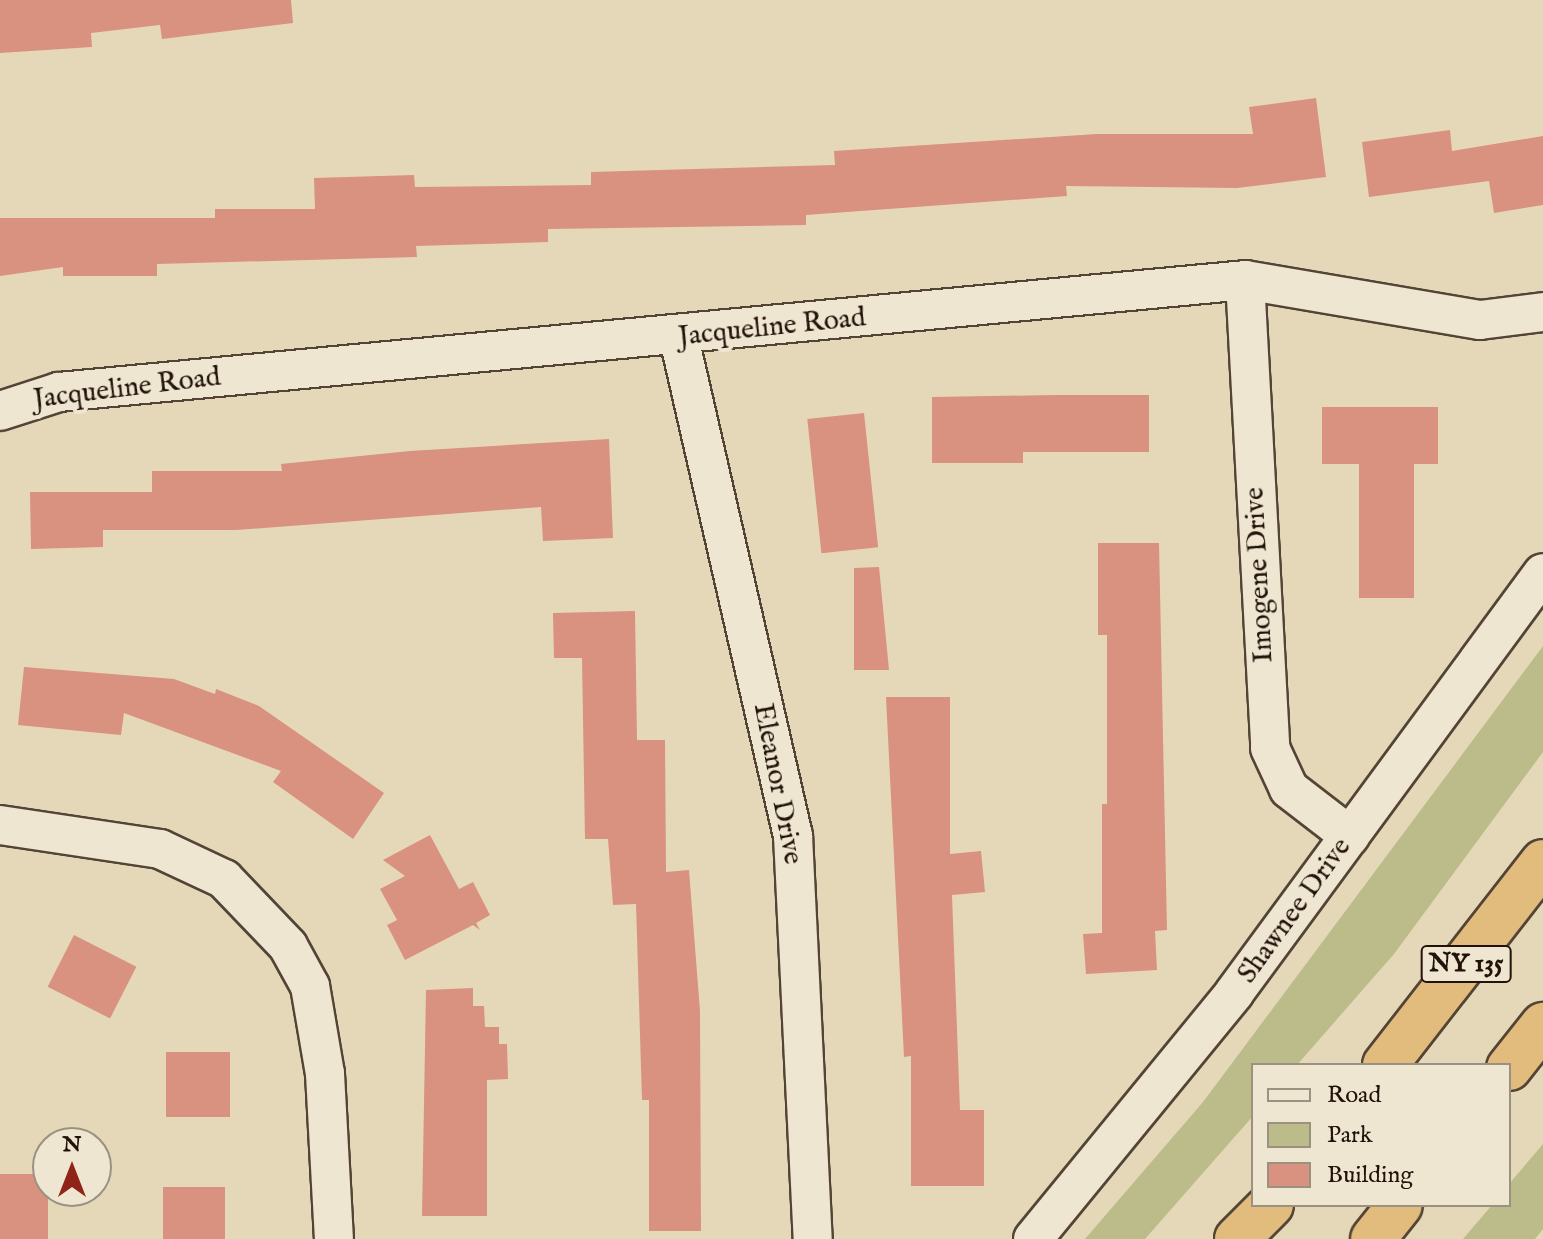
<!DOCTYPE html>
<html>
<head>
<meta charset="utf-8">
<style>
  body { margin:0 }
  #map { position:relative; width:1543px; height:1239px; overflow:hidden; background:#e5d8b8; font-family:"IM FELL English",serif }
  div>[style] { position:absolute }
  .green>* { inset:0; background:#bcbc8a }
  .building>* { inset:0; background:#d99180; transform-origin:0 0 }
  .roads { filter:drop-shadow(2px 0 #534436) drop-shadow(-2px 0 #534436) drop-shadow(0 2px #534436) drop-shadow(0 -2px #534436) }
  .minor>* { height:38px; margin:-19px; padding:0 19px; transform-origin:19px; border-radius:19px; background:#eee6d1 }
  .motorway>* { height:44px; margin:-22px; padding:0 22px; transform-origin:22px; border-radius:22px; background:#e2bc7c }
  span { translate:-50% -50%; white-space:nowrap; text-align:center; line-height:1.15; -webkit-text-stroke:8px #eee6d1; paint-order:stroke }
  .shield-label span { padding:2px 6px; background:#eee6d1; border:2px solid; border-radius:6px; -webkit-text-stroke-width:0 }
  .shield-label { font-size:26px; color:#22120a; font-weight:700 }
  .street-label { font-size:28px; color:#22120a }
  .legend { position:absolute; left:1251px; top:1063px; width:260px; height:144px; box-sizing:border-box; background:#eee6d1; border:2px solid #9c9181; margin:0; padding:10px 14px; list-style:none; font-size:24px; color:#22120a }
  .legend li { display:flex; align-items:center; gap:16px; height:40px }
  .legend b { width:40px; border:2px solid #9c9181 }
  .north { position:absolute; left:32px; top:1127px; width:80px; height:80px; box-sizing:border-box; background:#eee6d1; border:2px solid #9c9181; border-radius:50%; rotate:0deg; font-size:22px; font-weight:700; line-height:32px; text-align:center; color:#22120a }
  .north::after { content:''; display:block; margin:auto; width:28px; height:36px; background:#8f2418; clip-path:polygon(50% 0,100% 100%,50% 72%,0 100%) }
</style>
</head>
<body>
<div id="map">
  <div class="green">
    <div style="clip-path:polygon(1543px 646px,1543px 752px,1394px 954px,1297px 1065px,1253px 1065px,1253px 1116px,1145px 1239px,1085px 1239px,1203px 1102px)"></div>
    <div style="clip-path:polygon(1543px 1144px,1543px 1229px,1535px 1239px,1463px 1239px,1492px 1205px,1509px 1205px,1509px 1184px)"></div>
  </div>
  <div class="building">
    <div style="clip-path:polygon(0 0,291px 0,293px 23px,162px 39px,160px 25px,91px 33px,92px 47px,0 53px)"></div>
    <div style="clip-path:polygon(1316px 98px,1326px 177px,1237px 188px,1066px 186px,1067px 196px,806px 215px,806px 225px,548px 229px,548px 242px,416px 246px,417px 257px,157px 264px,157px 276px,63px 276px,63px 267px,0 276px,0 218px,215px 218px,215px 209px,315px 209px,314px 178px,414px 175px,415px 187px,591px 185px,591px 172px,835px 165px,834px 151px,1097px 134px,1253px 134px,1249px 107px)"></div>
    <div style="clip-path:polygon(1450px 130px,1452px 151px,1543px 136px,1543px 205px,1494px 213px,1489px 181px,1369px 197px,1362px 142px)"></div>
    <div style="clip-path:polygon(1056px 395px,1149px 395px,1149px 452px,1023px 452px,1023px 463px,932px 463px,932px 397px)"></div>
    <div style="clip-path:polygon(1322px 407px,1438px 407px,1438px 464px,1414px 464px,1414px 598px,1359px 598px,1359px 464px,1322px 464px)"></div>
    <div style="left:864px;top:413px;width:135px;height:57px;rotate:84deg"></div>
    <div style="clip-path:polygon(609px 439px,613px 538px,543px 541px,541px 507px,236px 530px,103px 530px,103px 547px,31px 549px,30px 492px,152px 492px,152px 471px,282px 471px,281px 464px,410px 451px)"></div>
    <div style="clip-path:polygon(1098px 543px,1159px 543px,1167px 930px,1155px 931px,1157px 970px,1086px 974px,1083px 934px,1102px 933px,1102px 804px,1107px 804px,1107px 635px,1098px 635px)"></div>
    <div style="clip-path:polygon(879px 567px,889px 670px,854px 670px,854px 568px)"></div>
    <div style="clip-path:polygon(635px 611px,637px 740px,665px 740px,666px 872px,689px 870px,700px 1011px,701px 1231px,649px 1231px,649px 1100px,642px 1100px,636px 904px,613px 905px,608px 839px,585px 839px,582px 658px,554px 658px,553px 613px)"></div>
    <div style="clip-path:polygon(24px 667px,174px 679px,215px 694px,216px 689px,259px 706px,384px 793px,353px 839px,273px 782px,281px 771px,124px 713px,121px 735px,18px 725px)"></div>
    <div style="clip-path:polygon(886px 697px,950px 697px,950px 854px,981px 851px,985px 892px,952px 895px,960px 1110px,984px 1110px,984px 1186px,911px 1186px,911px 1056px,904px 1057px)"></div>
    <div style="clip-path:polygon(430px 835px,459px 889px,473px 882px,490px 915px,476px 923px,480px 930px,473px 925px,405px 960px,387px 925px,397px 920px,380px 889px,405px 876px,383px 860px)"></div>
    <div style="left:74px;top:935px;width:70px;height:58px;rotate:27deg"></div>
    <div style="clip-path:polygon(473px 988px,473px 1006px,484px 1006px,485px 1027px,499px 1027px,499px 1044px,507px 1044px,508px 1079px,487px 1080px,487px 1216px,422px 1216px,426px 990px)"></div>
    <div style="left:166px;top:1052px;width:64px;height:65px"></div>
    <div style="left:0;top:1174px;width:48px;height:65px"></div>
    <div style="left:163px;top:1187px;width:62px;height:52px"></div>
  </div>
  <div class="roads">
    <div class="minor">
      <div style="left:1245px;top:280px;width:469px;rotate:86.9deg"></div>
      <div style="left:1270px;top:748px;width:45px;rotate:65.1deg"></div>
      <div style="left:1289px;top:789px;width:77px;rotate:37.6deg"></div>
      <div style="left:679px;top:338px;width:511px;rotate:77.11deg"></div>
      <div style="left:793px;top:836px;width:403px;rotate:87.2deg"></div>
      <div style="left:0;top:411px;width:62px;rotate:-17.9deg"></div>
      <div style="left:59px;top:392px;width:1191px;rotate:-5.39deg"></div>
      <div style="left:1245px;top:280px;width:238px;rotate:9.7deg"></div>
      <div style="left:1480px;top:320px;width:64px;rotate:-7.2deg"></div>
      <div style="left:0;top:825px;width:162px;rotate:8.5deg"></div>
      <div style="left:160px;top:849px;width:71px;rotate:25.1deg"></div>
      <div style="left:224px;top:879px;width:93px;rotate:46.3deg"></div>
      <div style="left:288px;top:946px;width:46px;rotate:61.2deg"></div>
      <div style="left:310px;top:986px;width:89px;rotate:80.3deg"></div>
      <div style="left:325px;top:1074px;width:165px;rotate:86.9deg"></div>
      <div style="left:1033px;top:1239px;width:318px;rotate:-50.7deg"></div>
      <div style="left:1234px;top:993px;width:521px;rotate:-53.66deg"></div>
    </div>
    <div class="motorway">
      <div style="left:1385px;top:1065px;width:257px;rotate:-52.1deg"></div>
      <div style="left:1509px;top:1068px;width:55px;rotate:-51.7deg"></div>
      <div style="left:1237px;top:1239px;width:48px;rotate:-45deg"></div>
      <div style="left:1373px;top:1239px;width:43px;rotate:-51.5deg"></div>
    </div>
  </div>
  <div class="shield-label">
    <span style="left:1466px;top:964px">NY 135</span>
  </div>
  <div class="street-label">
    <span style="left:772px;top:328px;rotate:-6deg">Jacqueline Road</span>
    <span style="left:127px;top:389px;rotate:-7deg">Jacqueline Road</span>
    <span style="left:1260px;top:575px;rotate:-93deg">Imogene Drive</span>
    <span style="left:777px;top:784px;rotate:79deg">Eleanor Drive</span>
    <span style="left:1295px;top:911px;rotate:-54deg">Shawnee Drive</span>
  </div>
  <ul class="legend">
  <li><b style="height:10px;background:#eee6d1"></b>Road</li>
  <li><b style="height:22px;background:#bcbc8a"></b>Park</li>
  <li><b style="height:22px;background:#d99180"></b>Building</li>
  </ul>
  <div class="north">N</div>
</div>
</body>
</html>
